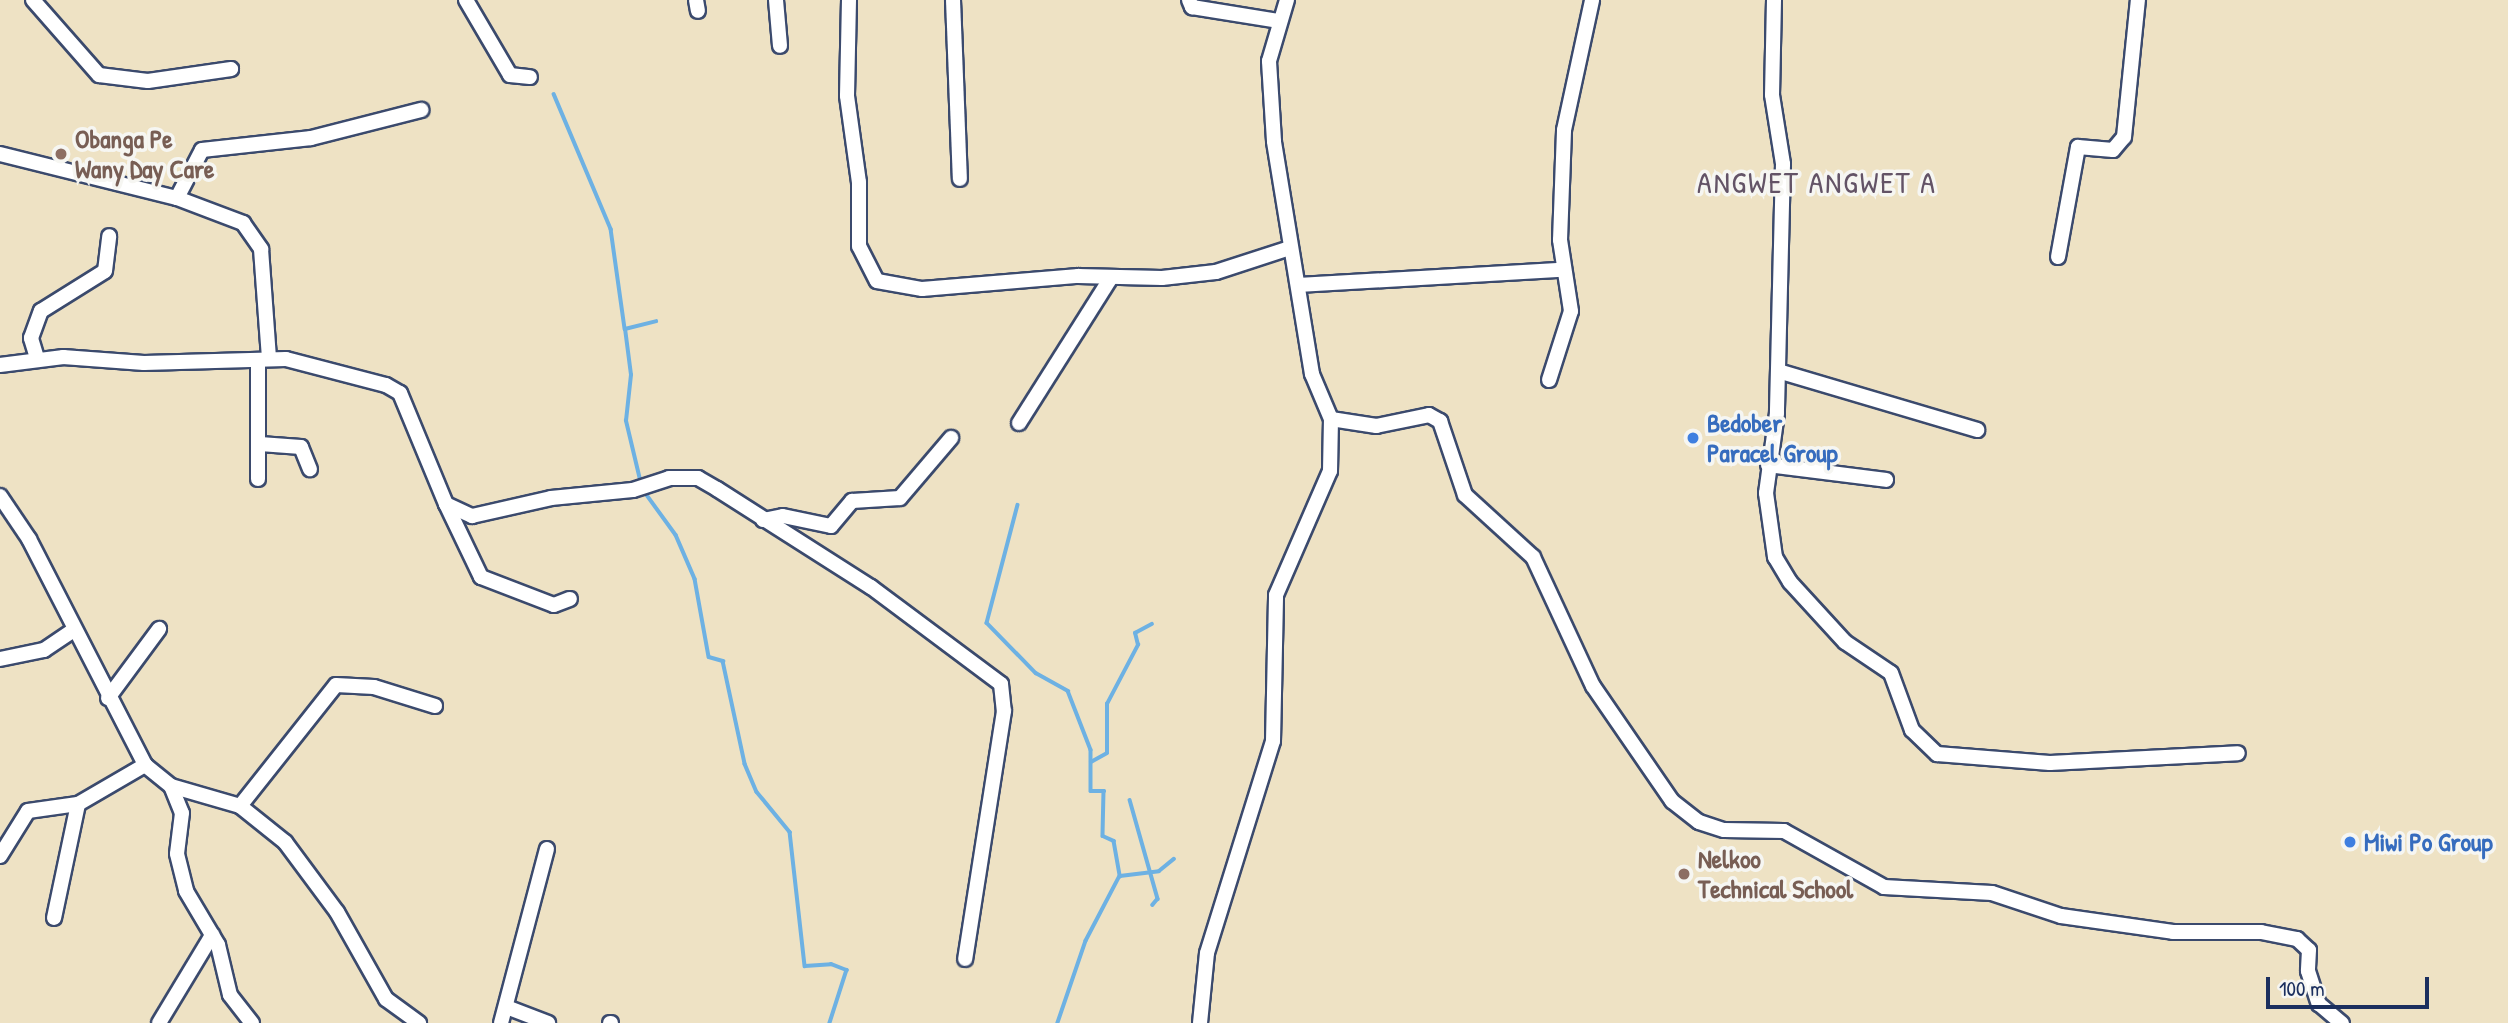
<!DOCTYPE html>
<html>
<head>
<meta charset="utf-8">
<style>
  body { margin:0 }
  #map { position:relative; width:2508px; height:1023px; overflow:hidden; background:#eee2c4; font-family:"Patrick Hand",sans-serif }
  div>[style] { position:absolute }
  .stream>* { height:3.5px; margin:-1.75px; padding:0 1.75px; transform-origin:1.75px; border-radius:1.75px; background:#6db1e3 }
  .roads { filter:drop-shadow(2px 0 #3b4a6d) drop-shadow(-2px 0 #3b4a6d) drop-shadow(0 2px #3b4a6d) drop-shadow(0 -2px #3b4a6d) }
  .minor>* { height:14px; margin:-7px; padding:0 7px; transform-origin:7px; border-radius:7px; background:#fff }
  .dots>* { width:19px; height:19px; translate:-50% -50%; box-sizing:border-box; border:4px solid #f6f6f2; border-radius:50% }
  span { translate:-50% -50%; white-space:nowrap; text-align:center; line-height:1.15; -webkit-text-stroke:7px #f6f6f2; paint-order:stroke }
  .education-label { font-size:26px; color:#785e54; font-weight:700 }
  .left { translate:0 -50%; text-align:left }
  .shop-label { font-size:26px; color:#366cbe; font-weight:700 }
  .quarter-label { font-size:30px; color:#635366; letter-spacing:2px }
  .scale { position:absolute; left:2266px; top:977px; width:163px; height:32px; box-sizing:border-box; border:4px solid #1b2f5e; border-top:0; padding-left:9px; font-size:21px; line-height:24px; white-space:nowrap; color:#1b2f5e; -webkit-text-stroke:5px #f6f6f2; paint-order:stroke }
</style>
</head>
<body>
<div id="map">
  <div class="stream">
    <div style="left:554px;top:94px;width:147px;rotate:67.1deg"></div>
    <div style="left:611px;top:229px;width:101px;rotate:82deg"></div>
    <div style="left:641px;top:484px;width:65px;rotate:-103.4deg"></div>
    <div style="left:626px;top:421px;width:46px;rotate:-83.8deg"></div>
    <div style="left:631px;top:375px;width:46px;rotate:-97.4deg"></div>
    <div style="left:625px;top:329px;width:32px;rotate:-14deg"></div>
    <div style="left:644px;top:491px;width:54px;rotate:54deg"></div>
    <div style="left:676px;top:535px;width:48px;rotate:66.6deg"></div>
    <div style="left:695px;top:579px;width:79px;rotate:79.8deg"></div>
    <div style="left:709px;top:657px;width:15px;rotate:16deg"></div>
    <div style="left:723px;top:661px;width:105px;rotate:77.9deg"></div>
    <div style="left:745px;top:764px;width:30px;rotate:67deg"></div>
    <div style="left:757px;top:792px;width:52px;rotate:50.5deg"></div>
    <div style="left:790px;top:832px;width:135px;rotate:83.6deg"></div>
    <div style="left:805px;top:966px;width:26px;rotate:-4deg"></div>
    <div style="left:831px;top:964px;width:17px;rotate:21deg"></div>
    <div style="left:847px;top:970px;width:56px;rotate:107.8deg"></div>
    <div style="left:1018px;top:505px;width:122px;rotate:104.7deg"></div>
    <div style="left:987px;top:623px;width:70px;rotate:45.6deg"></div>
    <div style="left:1036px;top:673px;width:37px;rotate:29deg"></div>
    <div style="left:1068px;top:691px;width:63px;rotate:68.7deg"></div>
    <div style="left:1091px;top:750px;width:41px;rotate:90deg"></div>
    <div style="left:1091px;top:791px;width:13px"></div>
    <div style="left:1104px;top:791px;width:45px;rotate:91.3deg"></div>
    <div style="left:1103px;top:836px;width:12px;rotate:24deg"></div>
    <div style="left:1114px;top:841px;width:36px;rotate:80deg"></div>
    <div style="left:1120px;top:876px;width:73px;rotate:117.6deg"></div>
    <div style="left:1086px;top:941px;width:87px;rotate:108.9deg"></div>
    <div style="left:1091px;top:762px;width:18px;rotate:-29deg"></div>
    <div style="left:1107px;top:753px;width:49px;rotate:-90deg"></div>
    <div style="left:1107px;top:704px;width:67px;rotate:-62.3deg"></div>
    <div style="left:1138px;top:645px;width:12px;rotate:-104deg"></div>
    <div style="left:1135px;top:633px;width:19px;rotate:-28deg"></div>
    <div style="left:1130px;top:800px;width:103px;rotate:74.2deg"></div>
    <div style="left:1158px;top:899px;width:8px;rotate:130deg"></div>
    <div style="left:1120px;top:876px;width:39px;rotate:-7deg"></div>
    <div style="left:1159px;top:871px;width:19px;rotate:-39deg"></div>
  </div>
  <div class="roads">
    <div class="minor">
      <div style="left:33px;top:0;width:100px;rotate:48.7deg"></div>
      <div style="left:99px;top:75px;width:49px;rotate:7deg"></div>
      <div style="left:148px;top:81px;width:84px;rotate:-8.2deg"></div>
      <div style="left:466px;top:0;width:87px;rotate:59.6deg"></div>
      <div style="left:510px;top:75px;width:20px;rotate:6deg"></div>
      <div style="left:696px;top:0;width:11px;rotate:80deg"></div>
      <div style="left:776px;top:0;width:46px;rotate:85deg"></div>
      <div style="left:849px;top:0;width:96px;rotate:91.2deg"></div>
      <div style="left:847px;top:96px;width:87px;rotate:82.1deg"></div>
      <div style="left:859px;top:182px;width:64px;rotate:90deg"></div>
      <div style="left:859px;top:246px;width:39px;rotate:63deg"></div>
      <div style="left:877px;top:281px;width:46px;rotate:10.1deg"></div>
      <div style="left:922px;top:289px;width:157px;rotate:-4.8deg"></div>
      <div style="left:1078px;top:276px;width:84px;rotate:1.4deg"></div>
      <div style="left:1162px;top:278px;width:54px;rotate:-6.3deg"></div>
      <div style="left:1216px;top:272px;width:78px;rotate:-18deg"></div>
      <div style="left:953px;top:0;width:179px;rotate:87.8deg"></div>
      <div style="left:1189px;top:0;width:8px;rotate:67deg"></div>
      <div style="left:1192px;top:7px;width:87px;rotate:9.2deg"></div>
      <div style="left:1774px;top:0;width:95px;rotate:91.2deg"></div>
      <div style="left:1772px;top:95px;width:70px;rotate:80.9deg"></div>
      <div style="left:1783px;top:164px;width:249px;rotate:91.4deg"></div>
      <div style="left:1777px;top:413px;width:81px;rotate:97.8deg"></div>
      <div style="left:1766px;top:493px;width:65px;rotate:82deg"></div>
      <div style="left:1775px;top:557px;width:29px;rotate:59deg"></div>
      <div style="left:1790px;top:582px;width:81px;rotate:47.5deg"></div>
      <div style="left:1845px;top:642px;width:55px;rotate:34deg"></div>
      <div style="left:1891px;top:673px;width:61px;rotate:69.8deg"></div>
      <div style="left:1912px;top:730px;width:35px;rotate:44deg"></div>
      <div style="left:1937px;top:754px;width:113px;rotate:4.6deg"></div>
      <div style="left:2050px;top:763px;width:188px;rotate:-3deg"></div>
      <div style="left:0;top:154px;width:182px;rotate:14deg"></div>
      <div style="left:177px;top:198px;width:71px;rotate:20.7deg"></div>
      <div style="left:243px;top:223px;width:32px;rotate:55deg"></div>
      <div style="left:261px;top:249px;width:110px;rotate:85.8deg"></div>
      <div style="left:177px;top:198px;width:54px;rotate:-62.5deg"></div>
      <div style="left:202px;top:150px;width:110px;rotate:-6.3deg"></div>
      <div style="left:311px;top:138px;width:114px;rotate:-14.3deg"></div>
      <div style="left:2058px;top:257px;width:112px;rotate:-79.7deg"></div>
      <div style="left:2078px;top:147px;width:35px;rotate:5deg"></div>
      <div style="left:2113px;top:150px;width:17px;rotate:-50deg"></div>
      <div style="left:2124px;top:137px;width:138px;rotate:-84.2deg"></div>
      <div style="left:1298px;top:285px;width:264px;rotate:-3.3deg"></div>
      <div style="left:37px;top:358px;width:21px;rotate:-107deg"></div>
      <div style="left:31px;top:338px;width:29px;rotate:-70deg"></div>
      <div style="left:41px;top:311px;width:75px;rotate:-32deg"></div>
      <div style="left:105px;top:271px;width:35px;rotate:-83deg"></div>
      <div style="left:258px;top:360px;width:119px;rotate:90deg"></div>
      <div style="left:0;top:365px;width:64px;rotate:-7.2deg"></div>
      <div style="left:63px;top:357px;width:81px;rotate:4.2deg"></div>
      <div style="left:144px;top:363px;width:142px;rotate:-1.6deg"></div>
      <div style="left:286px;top:359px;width:103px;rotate:14.6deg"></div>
      <div style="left:386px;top:385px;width:16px;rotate:30deg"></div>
      <div style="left:400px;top:393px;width:120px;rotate:67.5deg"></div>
      <div style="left:446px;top:504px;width:29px;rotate:25deg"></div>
      <div style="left:472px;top:516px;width:81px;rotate:-12.8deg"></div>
      <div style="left:551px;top:498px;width:82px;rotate:-5.6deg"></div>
      <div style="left:633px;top:490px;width:38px;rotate:-18deg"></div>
      <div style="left:669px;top:478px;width:29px"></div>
      <div style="left:698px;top:478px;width:22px;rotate:30deg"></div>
      <div style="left:717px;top:489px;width:183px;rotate:32.5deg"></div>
      <div style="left:871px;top:587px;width:162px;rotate:36.7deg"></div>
      <div style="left:1001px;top:684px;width:27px;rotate:84deg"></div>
      <div style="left:1004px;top:711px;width:251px;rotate:98.9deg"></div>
      <div style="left:1778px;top:371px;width:208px;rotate:16.5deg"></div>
      <div style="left:1549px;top:380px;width:72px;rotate:-72.3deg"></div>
      <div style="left:1571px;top:311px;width:72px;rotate:-98.8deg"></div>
      <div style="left:1560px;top:240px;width:110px;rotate:-87.9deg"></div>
      <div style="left:1564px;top:130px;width:133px;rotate:-77.8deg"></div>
      <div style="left:1331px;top:419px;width:46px;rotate:8.8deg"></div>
      <div style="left:1376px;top:426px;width:54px;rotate:-11.7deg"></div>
      <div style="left:1429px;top:415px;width:13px;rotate:29deg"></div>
      <div style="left:1440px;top:421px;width:78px;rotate:71.3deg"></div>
      <div style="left:1465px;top:495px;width:92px;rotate:42.4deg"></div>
      <div style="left:1533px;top:557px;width:142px;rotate:65.1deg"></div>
      <div style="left:1593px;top:686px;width:140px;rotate:55.5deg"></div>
      <div style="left:1672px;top:801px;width:34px;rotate:38deg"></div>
      <div style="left:1699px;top:822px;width:26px;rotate:18deg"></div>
      <div style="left:1724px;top:830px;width:60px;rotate:1deg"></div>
      <div style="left:1784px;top:831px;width:115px;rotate:29.2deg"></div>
      <div style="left:1884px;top:887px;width:108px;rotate:3.2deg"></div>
      <div style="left:1992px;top:893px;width:73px;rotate:18.4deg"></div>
      <div style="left:2061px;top:916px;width:113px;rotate:8.1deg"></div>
      <div style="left:2173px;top:932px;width:88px"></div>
      <div style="left:2261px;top:932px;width:37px;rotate:11deg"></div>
      <div style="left:2297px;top:939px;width:16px;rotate:43deg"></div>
      <div style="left:2309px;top:950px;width:21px;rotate:93deg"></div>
      <div style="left:2308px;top:971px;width:35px;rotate:72deg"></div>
      <div style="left:2319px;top:1004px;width:30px;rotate:40deg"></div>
      <div style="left:1019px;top:423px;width:170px;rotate:-57.7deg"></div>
      <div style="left:260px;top:444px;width:41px;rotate:4.2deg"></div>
      <div style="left:301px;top:447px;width:24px;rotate:68deg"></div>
      <div style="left:1768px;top:465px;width:119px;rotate:7.2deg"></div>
      <div style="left:0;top:496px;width:52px;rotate:56deg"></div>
      <div style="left:29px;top:539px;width:254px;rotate:62.8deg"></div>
      <div style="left:145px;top:765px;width:33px;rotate:39deg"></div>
      <div style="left:171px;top:786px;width:72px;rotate:16.2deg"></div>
      <div style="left:240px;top:806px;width:58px;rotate:38.7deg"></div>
      <div style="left:285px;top:842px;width:87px;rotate:53.4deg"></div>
      <div style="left:337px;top:912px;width:100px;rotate:60.6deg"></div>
      <div style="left:386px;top:999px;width:41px;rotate:36deg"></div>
      <div style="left:446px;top:504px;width:81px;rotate:64.4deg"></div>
      <div style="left:481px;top:577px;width:78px;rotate:21deg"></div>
      <div style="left:554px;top:605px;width:17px;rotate:-21deg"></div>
      <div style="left:763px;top:520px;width:20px;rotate:-11deg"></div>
      <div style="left:783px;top:516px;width:49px;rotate:11.8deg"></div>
      <div style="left:831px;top:526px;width:33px;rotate:-50deg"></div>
      <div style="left:852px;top:501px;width:48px;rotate:-3.6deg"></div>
      <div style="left:900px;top:498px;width:79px;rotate:-49.6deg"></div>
      <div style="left:0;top:659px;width:45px;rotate:-11.6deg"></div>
      <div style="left:44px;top:650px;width:32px;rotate:-34deg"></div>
      <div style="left:108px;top:698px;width:86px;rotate:-53.5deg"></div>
      <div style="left:171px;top:786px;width:29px;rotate:68deg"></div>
      <div style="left:182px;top:813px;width:41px;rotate:97deg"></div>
      <div style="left:177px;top:854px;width:38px;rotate:76deg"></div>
      <div style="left:186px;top:891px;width:63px;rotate:59.3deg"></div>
      <div style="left:218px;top:945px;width:51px;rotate:76.5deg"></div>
      <div style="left:230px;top:995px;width:36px;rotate:52deg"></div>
      <div style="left:240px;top:806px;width:154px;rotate:-51.6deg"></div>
      <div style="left:336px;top:685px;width:38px;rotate:3deg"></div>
      <div style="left:374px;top:687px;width:64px;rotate:17.3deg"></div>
      <div style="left:0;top:856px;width:53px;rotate:-58.1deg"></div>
      <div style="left:28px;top:811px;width:50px;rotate:-8deg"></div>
      <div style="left:78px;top:804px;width:78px;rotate:-30.2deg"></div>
      <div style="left:54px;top:918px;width:116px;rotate:-78.1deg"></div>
      <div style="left:509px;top:1008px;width:42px;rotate:21deg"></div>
      <div style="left:159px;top:1023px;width:103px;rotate:-58.9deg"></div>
      <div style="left:501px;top:1023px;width:180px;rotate:-75.2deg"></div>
      <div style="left:610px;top:1023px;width:1px"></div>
      <div style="left:1200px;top:1023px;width:70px;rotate:-84.3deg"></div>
      <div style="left:1207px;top:953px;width:222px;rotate:-72.7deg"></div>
      <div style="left:1273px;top:741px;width:146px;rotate:-88.8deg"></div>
      <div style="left:1276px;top:595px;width:135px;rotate:-66.5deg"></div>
      <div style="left:1330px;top:471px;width:52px;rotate:-88.9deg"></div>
      <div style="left:1331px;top:419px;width:49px;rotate:-112.9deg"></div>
      <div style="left:1312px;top:374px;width:236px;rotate:-99.3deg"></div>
      <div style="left:1274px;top:141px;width:80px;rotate:-93.6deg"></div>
      <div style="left:1269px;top:61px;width:64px;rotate:-73.6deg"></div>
    </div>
  </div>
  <div class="dots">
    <div style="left:61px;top:154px;background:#8d6e63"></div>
    <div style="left:1693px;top:438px;background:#3f7fe0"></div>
    <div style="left:2350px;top:842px;background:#3f7fe0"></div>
    <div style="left:1684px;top:874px;background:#8d6e63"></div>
  </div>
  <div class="education-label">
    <span class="left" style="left:75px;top:154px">Obanga Pe<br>Wany Day Care</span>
    <span class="left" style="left:1698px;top:874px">Nelkoo<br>Technical School</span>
  </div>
  <div class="shop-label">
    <span class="left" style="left:1707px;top:438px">Bedober<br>Paracel Group</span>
    <span class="left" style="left:2364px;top:842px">Miwi Po Group</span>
  </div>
  <div class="quarter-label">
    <span style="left:1817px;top:182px">ANGWET ANGWET A</span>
  </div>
  <div class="scale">100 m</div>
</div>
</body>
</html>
